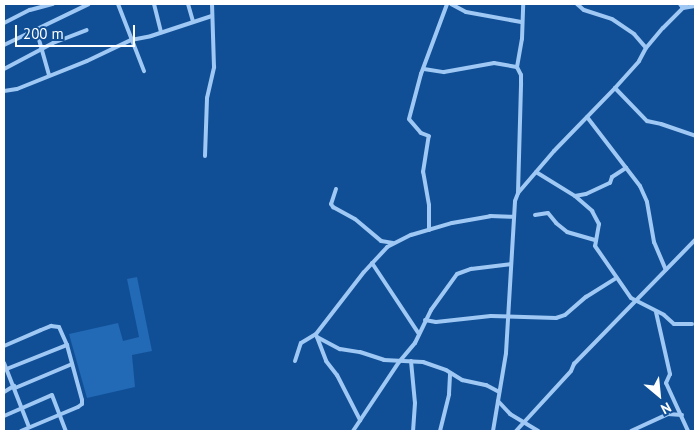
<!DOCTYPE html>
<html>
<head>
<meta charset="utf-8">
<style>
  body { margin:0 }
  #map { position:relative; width:699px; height:435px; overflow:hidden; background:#104f96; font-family:"PT Sans",sans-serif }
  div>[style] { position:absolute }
  .green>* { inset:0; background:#2269b6 }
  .street>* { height:4px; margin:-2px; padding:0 2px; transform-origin:2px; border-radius:2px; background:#9fc8f4 }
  span { translate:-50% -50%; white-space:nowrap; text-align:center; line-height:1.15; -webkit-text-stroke:4px #104f96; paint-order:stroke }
  .frame { position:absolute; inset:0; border:5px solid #fff; pointer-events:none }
  .north { position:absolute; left:634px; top:370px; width:50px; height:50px; -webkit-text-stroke:4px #104f96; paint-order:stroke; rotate:152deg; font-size:14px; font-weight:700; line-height:20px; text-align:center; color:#fff }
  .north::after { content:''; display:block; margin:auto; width:18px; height:22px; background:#fff; clip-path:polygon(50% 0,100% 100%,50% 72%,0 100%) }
  .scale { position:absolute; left:15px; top:25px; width:120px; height:22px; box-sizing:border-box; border:2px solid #fff; border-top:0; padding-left:6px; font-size:15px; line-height:18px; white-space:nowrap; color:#fff; -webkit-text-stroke:4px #104f96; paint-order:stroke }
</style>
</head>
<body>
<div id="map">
  <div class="green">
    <div style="clip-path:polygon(137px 277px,152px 351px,132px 355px,135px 387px,87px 398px,69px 334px,118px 323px,123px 341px,139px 337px,127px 279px)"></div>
  </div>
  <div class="street">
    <div style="left:118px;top:4px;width:72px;rotate:68.8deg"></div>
    <div style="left:154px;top:4px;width:29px;rotate:76deg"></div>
    <div style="left:188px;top:4px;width:18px;rotate:74deg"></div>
    <div style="left:451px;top:4px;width:17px;rotate:28deg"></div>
    <div style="left:466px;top:12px;width:56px;rotate:10.3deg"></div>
    <div style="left:577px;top:4px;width:9px;rotate:41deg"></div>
    <div style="left:584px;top:10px;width:29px;rotate:18deg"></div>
    <div style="left:612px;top:19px;width:27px;rotate:34deg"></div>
    <div style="left:634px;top:34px;width:18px;rotate:49deg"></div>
    <div style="left:680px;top:4px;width:5px;rotate:53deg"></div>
    <div style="left:683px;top:8px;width:12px;rotate:-9deg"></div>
    <div style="left:4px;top:23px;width:29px;rotate:-27deg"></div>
    <div style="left:30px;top:10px;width:24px;rotate:-15deg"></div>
    <div style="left:36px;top:29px;width:48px;rotate:74.2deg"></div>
    <div style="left:4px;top:45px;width:94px;rotate:-25.8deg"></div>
    <div style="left:4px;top:69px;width:55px;rotate:-28deg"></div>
    <div style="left:53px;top:43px;width:36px;rotate:-21deg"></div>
    <div style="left:424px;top:69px;width:20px;rotate:9deg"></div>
    <div style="left:444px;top:72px;width:51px;rotate:-10.2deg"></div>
    <div style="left:494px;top:63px;width:23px;rotate:10deg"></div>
    <div style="left:615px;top:88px;width:46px;rotate:45.9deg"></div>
    <div style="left:647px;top:121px;width:14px;rotate:12deg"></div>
    <div style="left:661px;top:124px;width:36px;rotate:19deg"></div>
    <div style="left:4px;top:91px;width:13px;rotate:-9deg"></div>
    <div style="left:17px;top:89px;width:75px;rotate:-21.8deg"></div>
    <div style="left:87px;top:61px;width:49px;rotate:-25.5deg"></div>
    <div style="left:131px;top:40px;width:20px;rotate:-11deg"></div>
    <div style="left:151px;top:36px;width:64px;rotate:-18.2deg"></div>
    <div style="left:587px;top:117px;width:87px;rotate:52.5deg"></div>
    <div style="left:640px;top:186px;width:17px;rotate:66deg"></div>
    <div style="left:647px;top:202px;width:41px;rotate:80.1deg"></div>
    <div style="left:654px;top:242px;width:30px;rotate:67deg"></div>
    <div style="left:205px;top:156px;width:58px;rotate:-88deg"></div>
    <div style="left:207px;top:98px;width:32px;rotate:-77deg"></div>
    <div style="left:214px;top:67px;width:63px;rotate:-91.8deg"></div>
    <div style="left:536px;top:172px;width:46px;rotate:31.6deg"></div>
    <div style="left:575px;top:196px;width:23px;rotate:41deg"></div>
    <div style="left:592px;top:211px;width:15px;rotate:62deg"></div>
    <div style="left:599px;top:224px;width:22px;rotate:100deg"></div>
    <div style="left:595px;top:246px;width:63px;rotate:55.3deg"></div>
    <div style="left:631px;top:298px;width:37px;rotate:27deg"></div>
    <div style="left:664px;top:315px;width:13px;rotate:42deg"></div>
    <div style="left:674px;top:324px;width:18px"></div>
    <div style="left:336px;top:189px;width:16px;rotate:108deg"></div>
    <div style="left:331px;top:204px;width:4px;rotate:56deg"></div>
    <div style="left:333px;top:207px;width:25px;rotate:29deg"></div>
    <div style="left:355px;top:219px;width:34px;rotate:40deg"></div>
    <div style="left:381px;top:241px;width:12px;rotate:9deg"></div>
    <div style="left:518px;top:193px;width:55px;rotate:-49.4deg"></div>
    <div style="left:554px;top:151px;width:88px;rotate:-45.9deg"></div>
    <div style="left:615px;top:88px;width:36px;rotate:-48deg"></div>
    <div style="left:639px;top:61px;width:15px;rotate:-62deg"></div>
    <div style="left:646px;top:48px;width:26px;rotate:-50deg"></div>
    <div style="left:663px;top:28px;width:34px;rotate:-45deg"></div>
    <div style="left:575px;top:196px;width:11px;rotate:-10deg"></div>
    <div style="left:586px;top:194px;width:26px;rotate:-25deg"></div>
    <div style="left:610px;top:183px;width:6px;rotate:-72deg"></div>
    <div style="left:612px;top:177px;width:17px;rotate:-33deg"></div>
    <div style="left:535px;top:215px;width:13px;rotate:-9deg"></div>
    <div style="left:548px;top:213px;width:13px;rotate:51deg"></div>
    <div style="left:556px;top:223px;width:14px;rotate:39deg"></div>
    <div style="left:567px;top:232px;width:29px;rotate:16deg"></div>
    <div style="left:429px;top:230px;width:25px;rotate:-90deg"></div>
    <div style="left:429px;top:205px;width:34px;rotate:-100deg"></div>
    <div style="left:423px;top:172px;width:36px;rotate:-81deg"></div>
    <div style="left:429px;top:136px;width:9px;rotate:-159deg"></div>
    <div style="left:421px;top:133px;width:18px;rotate:-131deg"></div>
    <div style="left:409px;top:119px;width:47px;rotate:-75.1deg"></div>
    <div style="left:421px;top:74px;width:75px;rotate:-69.6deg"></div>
    <div style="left:372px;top:263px;width:85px;rotate:56.5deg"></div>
    <div style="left:656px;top:312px;width:64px;rotate:77.3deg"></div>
    <div style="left:670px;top:374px;width:10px;rotate:114deg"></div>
    <div style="left:666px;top:383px;width:53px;rotate:65.4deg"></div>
    <div style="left:425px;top:320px;width:11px;rotate:10deg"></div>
    <div style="left:436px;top:322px;width:55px;rotate:-6.2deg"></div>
    <div style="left:491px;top:316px;width:65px;rotate:1.8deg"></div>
    <div style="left:556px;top:318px;width:9px;rotate:-18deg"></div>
    <div style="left:565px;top:315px;width:28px;rotate:-41deg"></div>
    <div style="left:586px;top:297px;width:36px;rotate:-32deg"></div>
    <div style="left:317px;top:337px;width:26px;rotate:28deg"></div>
    <div style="left:340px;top:349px;width:20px;rotate:9deg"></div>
    <div style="left:360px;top:352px;width:25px;rotate:18deg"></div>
    <div style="left:384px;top:360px;width:39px;rotate:3deg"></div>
    <div style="left:423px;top:362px;width:24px;rotate:19deg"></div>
    <div style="left:446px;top:370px;width:19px;rotate:32deg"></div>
    <div style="left:462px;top:380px;width:25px;rotate:12deg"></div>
    <div style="left:486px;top:385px;width:15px;rotate:28deg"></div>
    <div style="left:317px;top:337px;width:26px;rotate:69deg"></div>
    <div style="left:326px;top:361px;width:18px;rotate:52deg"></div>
    <div style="left:337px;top:375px;width:51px;rotate:62.9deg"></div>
    <div style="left:4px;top:346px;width:40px;rotate:-23.4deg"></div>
    <div style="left:41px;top:330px;width:11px;rotate:-22deg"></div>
    <div style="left:51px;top:326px;width:8px;rotate:7deg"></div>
    <div style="left:59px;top:327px;width:20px;rotate:66deg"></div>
    <div style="left:67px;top:345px;width:57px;rotate:74.7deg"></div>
    <div style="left:82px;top:400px;width:4px;rotate:90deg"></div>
    <div style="left:82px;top:404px;width:5px;rotate:143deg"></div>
    <div style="left:78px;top:407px;width:62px;rotate:157.2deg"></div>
    <div style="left:295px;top:361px;width:19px;rotate:-72deg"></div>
    <div style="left:301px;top:343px;width:17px;rotate:-31deg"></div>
    <div style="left:316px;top:334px;width:78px;rotate:-52.3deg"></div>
    <div style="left:364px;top:272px;width:34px;rotate:-47deg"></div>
    <div style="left:387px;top:247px;width:27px;rotate:-27deg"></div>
    <div style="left:411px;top:235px;width:43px;rotate:-16.3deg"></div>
    <div style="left:452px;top:223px;width:39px;rotate:-10deg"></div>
    <div style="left:490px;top:216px;width:24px;rotate:2deg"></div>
    <div style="left:411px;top:361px;width:42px;rotate:84.6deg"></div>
    <div style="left:415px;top:403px;width:28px;rotate:94deg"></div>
    <div style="left:4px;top:363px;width:69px;rotate:68.7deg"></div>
    <div style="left:4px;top:370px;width:68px;rotate:-21.6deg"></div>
    <div style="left:15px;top:388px;width:62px;rotate:-22.8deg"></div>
    <div style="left:4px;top:392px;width:12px;rotate:-31deg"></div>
    <div style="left:498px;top:401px;width:18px;rotate:47deg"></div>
    <div style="left:510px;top:414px;width:33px;rotate:31deg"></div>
    <div style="left:4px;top:416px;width:52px;rotate:-23.6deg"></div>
    <div style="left:52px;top:395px;width:39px;rotate:69deg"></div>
    <div style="left:353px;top:431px;width:83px;rotate:-56.3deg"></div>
    <div style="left:399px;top:362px;width:25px;rotate:-50deg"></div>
    <div style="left:415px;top:343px;width:37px;rotate:-64deg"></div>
    <div style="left:431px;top:310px;width:44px;rotate:-54.2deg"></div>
    <div style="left:457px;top:274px;width:15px;rotate:-20deg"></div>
    <div style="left:471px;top:269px;width:40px;rotate:-7.1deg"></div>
    <div style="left:440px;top:431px;width:38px;rotate:-76deg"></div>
    <div style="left:449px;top:394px;width:21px;rotate:-87deg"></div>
    <div style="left:493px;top:431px;width:79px;rotate:-80.5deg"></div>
    <div style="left:506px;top:353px;width:152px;rotate:-86.6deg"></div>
    <div style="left:515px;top:201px;width:9px;rotate:-69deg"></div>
    <div style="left:518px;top:193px;width:110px;rotate:-88.4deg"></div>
    <div style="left:521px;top:83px;width:8px;rotate:-90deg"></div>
    <div style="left:521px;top:75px;width:9px;rotate:-117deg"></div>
    <div style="left:517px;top:67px;width:28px;rotate:-80deg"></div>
    <div style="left:522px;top:39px;width:35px;rotate:-88deg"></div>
    <div style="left:516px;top:431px;width:81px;rotate:-47.5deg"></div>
    <div style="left:571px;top:371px;width:8px;rotate:-67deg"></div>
    <div style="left:574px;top:364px;width:173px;rotate:-45.7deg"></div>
    <div style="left:631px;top:431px;width:41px;rotate:-24.7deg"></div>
    <div style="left:668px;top:414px;width:14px;rotate:4deg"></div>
  </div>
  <div class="frame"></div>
  <div class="north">N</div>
  <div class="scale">200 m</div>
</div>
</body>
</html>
